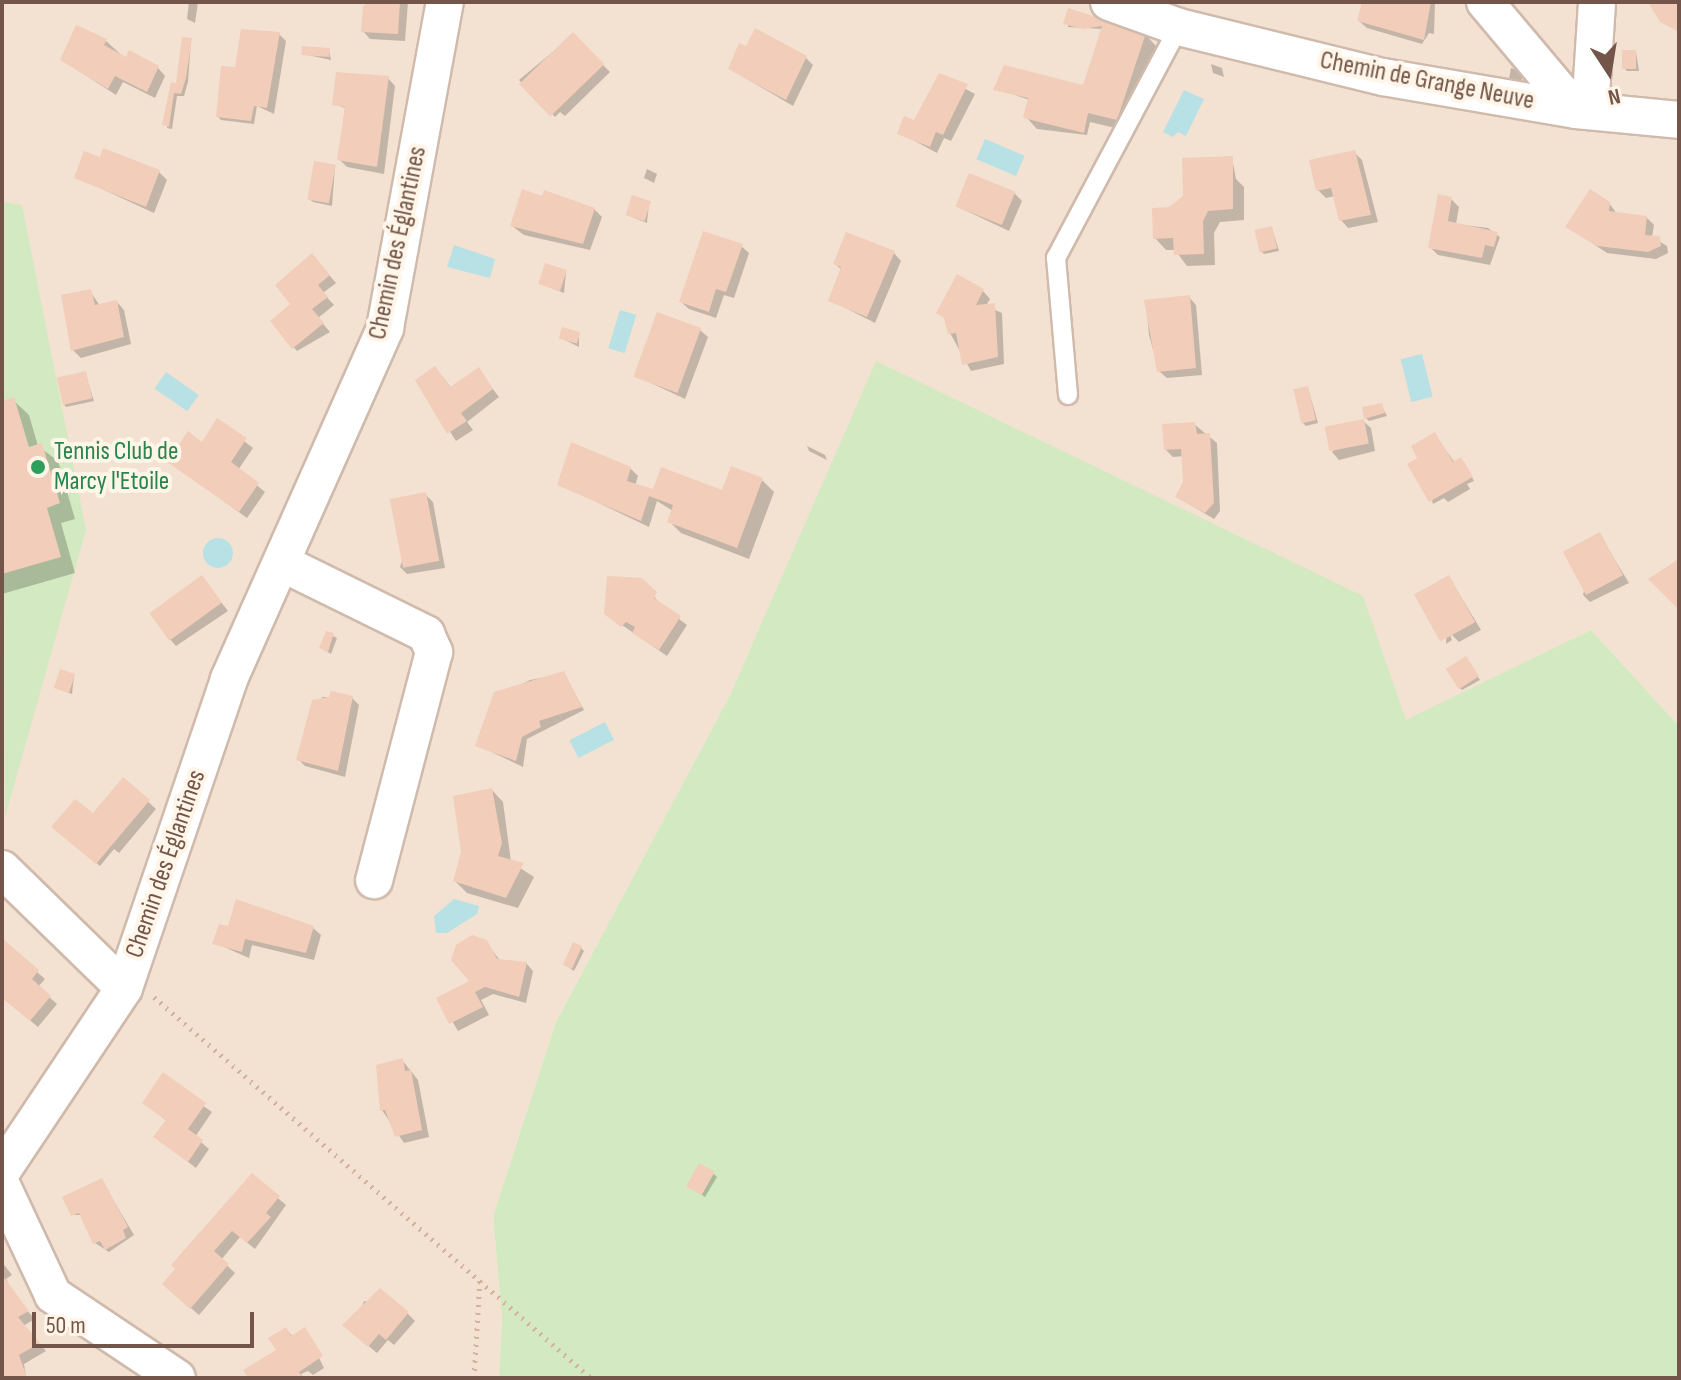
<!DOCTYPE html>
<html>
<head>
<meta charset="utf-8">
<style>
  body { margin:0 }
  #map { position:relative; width:1681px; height:1380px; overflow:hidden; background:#fcf1e2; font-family:"Sofia Sans Condensed",sans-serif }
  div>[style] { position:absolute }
  .residential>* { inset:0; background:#f3e2d1 }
  .green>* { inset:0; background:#d3e9c1 }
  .water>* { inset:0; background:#b7e1e5; transform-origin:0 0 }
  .round { border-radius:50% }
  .shadow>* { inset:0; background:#0003 }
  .building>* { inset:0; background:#f1cdba; transform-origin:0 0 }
  .path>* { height:5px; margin-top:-2.5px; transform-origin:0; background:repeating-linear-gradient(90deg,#d6b19e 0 2px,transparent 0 8px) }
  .roads { filter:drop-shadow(2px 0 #cfbaac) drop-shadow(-2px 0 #cfbaac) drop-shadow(0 2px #cfbaac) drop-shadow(0 -2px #cfbaac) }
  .lane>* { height:18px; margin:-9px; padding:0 9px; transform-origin:9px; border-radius:9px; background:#fff }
  .street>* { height:36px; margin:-18px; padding:0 18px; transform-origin:18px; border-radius:18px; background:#fff }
  .dots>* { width:22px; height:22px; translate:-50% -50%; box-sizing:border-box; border:4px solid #fff5e8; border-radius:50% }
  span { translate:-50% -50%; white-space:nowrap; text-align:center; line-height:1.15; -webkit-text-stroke:8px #fff5e8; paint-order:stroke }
  .street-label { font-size:26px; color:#735649 }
  .leisure-label { font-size:26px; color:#27864d }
  .left { translate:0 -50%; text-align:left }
  .frame { position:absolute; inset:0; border:4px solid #735649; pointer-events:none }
  .north { position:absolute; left:1569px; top:32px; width:80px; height:80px; -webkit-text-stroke:6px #fff5e8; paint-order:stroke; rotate:168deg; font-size:22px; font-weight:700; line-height:32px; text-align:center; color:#735649 }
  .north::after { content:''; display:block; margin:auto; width:28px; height:36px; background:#735649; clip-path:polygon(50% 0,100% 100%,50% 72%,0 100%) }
  .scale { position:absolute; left:32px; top:1312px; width:222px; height:36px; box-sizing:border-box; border:4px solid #735649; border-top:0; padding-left:10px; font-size:24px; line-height:28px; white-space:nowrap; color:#735649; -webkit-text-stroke:6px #fff5e8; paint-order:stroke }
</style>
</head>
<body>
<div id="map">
  <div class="residential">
    <div style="clip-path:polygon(2px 2px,1679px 2px,1679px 726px,1591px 630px,1406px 721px,876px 362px,730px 695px,556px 1022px,493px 1216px,502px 1318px,499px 1378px,2px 1378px)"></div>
  </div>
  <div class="green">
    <div style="clip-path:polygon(2px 202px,22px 205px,86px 530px,5px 817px)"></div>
    <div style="clip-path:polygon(876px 361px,1363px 596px,1406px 720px,1591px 630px,1679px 726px,1679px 1378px,499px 1378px,502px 1318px,493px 1216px,556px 1022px,730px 695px)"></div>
  </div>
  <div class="water">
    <div style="clip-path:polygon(1184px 90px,1204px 99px,1186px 136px,1178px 132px,1173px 137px,1163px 132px)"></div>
    <div style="left:985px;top:139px;width:43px;height:22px;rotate:23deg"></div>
    <div style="clip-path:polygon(454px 245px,495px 259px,490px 278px,447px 267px)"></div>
    <div style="left:620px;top:310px;width:17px;height:40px;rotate:17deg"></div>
    <div style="left:1422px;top:354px;width:44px;height:22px;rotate:76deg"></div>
    <div style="left:166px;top:372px;width:40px;height:20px;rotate:35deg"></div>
    <div class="round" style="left:203px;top:538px;width:30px;height:30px"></div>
    <div style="left:605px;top:722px;width:20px;height:40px;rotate:63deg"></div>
    <div style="clip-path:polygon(454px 899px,479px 906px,477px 914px,447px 933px,436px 933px,434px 916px)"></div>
  </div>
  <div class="shadow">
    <div style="clip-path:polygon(189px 2px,198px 2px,195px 23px,187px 19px)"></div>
    <div style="clip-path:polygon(370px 2px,408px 2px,405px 41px,370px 39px,363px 31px)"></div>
    <div style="clip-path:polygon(1364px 2px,1435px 2px,1434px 34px,1429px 33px,1422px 44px,1367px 28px,1359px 21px)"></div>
    <div style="clip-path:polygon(1069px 10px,1145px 34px,1156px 46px,1128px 131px,1090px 122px,1087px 135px,1037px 129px,1026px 117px,1030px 100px,996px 89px,1090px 89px,1103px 29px,1068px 27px)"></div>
    <div style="clip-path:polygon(279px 34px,286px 41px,274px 114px,257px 106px,254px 124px,221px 120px,218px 117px,237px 70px)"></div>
    <div style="clip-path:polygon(573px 35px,610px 72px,565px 116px,560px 112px,555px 117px,519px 80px)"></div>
    <div style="clip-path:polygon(191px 40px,188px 82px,184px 96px,177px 96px,172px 129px,167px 128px,172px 85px,178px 85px)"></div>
    <div style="clip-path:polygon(106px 41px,127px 60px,158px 68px,165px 76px,155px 98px,123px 82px,116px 95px,62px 60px)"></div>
    <div style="clip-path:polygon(329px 50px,331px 60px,303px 54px)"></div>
    <div style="clip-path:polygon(1636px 52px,1639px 71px,1627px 71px,1624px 68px)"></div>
    <div style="clip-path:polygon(806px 58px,813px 65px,793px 106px,730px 69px)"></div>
    <div style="clip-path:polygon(1211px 64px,1222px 68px,1224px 77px,1213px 73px)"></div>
    <div style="clip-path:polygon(1511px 68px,1523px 72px,1521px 83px,1509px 79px)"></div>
    <div style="clip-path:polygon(940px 75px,975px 94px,951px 141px,944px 138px,937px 153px,900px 133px,914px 123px)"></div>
    <div style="clip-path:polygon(388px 78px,395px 86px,384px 174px,347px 167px,339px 159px,345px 108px,334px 104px)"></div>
    <div style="clip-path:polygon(1355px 153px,1362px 160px,1378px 222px,1348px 228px,1341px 220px,1335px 196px,1326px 198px,1318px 190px)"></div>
    <div style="clip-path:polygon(1232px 158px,1236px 179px,1244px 187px,1244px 220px,1220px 222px,1214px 233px,1215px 265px,1187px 266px,1175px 250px,1166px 250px,1155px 238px,1170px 209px)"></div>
    <div style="clip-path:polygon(335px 167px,332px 206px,313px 202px,309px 199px)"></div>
    <div style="clip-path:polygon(647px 169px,657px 174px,654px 183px,644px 178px)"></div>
    <div style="clip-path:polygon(159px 172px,167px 180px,154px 213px,76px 177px)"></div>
    <div style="clip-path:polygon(1014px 193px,1022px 201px,1009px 231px,956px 206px)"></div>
    <div style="clip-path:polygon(1451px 199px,1459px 207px,1456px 224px,1488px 228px,1500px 237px,1490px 265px,1438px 255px,1430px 247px)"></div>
    <div style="clip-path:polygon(649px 203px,647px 223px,627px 215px)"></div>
    <div style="clip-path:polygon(1609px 203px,1617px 214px,1646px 217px,1654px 225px,1652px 237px,1667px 246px,1668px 253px,1656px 259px,1607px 253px,1568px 227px)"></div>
    <div style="clip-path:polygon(594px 209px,602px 217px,590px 250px,524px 235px,512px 226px)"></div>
    <div style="clip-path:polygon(1272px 228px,1279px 251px,1264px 254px,1261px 251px)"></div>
    <div style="clip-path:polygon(741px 246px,749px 253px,734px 298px,724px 295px,716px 318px,689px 309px,681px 302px)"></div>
    <div style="clip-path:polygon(894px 253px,901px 261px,875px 323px,830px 300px,842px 270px,835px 264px)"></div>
    <div style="clip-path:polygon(319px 263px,336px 283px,323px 293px,334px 305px,318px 318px,330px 332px,297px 351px,272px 322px,293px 304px)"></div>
    <div style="clip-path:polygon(566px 272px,564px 293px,541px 284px)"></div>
    <div style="clip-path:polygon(90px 291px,100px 306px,117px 302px,124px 310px,131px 344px,81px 358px,73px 350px)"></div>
    <div style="clip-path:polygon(983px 291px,990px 299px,986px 306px,1002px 313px,1004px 364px,971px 371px,950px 333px)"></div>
    <div style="clip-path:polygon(1189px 297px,1196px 305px,1202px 375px,1167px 378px,1159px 371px,1149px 335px,1146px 302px)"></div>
    <div style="clip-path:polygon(700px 330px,708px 337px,685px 399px,636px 376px)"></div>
    <div style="clip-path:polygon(579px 334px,579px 347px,561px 338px)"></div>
    <div style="clip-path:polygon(478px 370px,499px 397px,467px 422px,473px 430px,456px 441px,418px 381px,442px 376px,452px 389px)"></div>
    <div style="clip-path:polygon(85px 373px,94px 401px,66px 407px,63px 403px)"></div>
    <div style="clip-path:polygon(1308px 388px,1318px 423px,1306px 426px,1303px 423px)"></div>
    <div style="clip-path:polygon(13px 400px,29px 415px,38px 446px,58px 461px,75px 519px,61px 523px,75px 573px,2px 594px,2px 403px)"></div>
    <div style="clip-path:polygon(1381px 405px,1387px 416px,1369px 421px,1366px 418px)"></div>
    <div style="clip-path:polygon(218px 421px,253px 448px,238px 470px,265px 492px,247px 518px,170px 462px,202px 444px)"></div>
    <div style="clip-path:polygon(1363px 421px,1371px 428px,1375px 451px,1339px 460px,1332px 452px)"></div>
    <div style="clip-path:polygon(1194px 424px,1217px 443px,1220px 511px,1214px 519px,1177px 497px,1185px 483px,1184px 456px,1173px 457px,1165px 449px)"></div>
    <div style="clip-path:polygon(1435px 435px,1455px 463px,1464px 462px,1474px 481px,1467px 484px,1470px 489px,1448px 502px,1444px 498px,1433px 504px,1423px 466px)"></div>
    <div style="clip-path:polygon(807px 446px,825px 455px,827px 460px,809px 451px)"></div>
    <div style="clip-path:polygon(630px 468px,638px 476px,635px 486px,651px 491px,723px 492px,762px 480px,774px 492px,749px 559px,681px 533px,669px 521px,673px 511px,657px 501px,649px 527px,559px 484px)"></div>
    <div style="clip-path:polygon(425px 494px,433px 502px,445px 568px,407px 574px,400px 567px)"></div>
    <div style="clip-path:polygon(1599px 534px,1629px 583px,1590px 602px,1583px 595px)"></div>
    <div style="clip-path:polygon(1449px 577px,1481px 630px,1459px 642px,1449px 632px,1452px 640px,1446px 644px)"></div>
    <div style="clip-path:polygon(202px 578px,228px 611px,176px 646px,169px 638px)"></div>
    <div style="clip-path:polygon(641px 580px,661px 605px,687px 625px,667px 656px,606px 614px)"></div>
    <div style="clip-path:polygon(327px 633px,337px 638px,331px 654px,321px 648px)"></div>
    <div style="clip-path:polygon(1468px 661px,1480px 680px,1462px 690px,1459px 687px)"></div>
    <div style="clip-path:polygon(564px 674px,584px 710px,527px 739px,523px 767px,477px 745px,502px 694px,530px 680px)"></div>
    <div style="clip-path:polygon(74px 676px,72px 694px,56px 688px)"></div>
    <div style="clip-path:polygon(322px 697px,352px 698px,359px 705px,345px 777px,305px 766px,298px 759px)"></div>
    <div style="clip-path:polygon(124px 780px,156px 809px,119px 853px,114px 849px,100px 866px,94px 861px,93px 816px)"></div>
    <div style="clip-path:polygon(492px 790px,503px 802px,511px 862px,534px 877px,518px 908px,467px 893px,455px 881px)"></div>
    <div style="clip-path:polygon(313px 928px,321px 935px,314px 960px,252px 945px,249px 958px,215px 943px,230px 929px)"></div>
    <div style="clip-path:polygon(2px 941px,45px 979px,38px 987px,57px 1004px,38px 1027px,2px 997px)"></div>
    <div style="clip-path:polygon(486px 942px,501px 962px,526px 963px,533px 971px,526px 1003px,493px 994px,481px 1000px,489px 1015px,458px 1031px,439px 999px,472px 981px)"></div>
    <div style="clip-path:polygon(581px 948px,584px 951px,574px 971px,565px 965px)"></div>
    <div style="clip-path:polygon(402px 1060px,418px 1080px,429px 1137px,404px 1143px,382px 1110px)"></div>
    <div style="clip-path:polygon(179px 1089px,212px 1112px,195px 1137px,209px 1149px,196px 1168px,156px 1137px,167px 1121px,144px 1103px)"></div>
    <div style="clip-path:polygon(714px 1174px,717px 1177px,705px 1197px,691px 1188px)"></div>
    <div style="clip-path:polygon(252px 1176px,286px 1205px,255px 1249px,240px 1237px,221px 1260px,235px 1273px,199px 1315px,172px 1292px)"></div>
    <div style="clip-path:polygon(102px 1181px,134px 1235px,109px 1252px,95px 1243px,82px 1215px,73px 1215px)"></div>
    <div style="clip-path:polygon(2px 1262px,12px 1275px,6px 1279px,17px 1300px,35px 1319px,23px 1326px,46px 1351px,24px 1364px,26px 1378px,2px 1378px)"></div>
    <div style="clip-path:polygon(364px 1301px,407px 1313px,415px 1321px,394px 1345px,388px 1340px,377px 1353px,352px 1332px)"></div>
    <div style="clip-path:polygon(286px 1329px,293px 1337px,305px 1329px,324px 1368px,313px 1375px,308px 1371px,301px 1374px,304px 1378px,251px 1378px,279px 1350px)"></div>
  </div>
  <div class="building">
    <div style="clip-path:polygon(368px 2px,400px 2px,398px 34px,361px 32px,363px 6px)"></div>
    <div style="clip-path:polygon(1362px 2px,1431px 2px,1424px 40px,1357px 21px)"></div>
    <div style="clip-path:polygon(1648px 2px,1679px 2px,1679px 32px,1660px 22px)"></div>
    <div style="clip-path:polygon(1068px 8px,1146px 33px,1117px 120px,1088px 113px,1084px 133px,1023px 118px,1028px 98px,993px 90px,1004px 65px,1083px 85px,1102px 26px,1083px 29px,1063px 24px)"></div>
    <div style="clip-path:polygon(76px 25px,107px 39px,104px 45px,126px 57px,129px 50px,159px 66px,147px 92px,115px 76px,108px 89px,60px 60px)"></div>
    <div style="clip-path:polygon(755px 28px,807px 56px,786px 100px,728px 69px,739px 43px,746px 46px)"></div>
    <div style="clip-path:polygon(241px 29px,280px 32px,267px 108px,254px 106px,251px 121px,216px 117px,221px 66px,235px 67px)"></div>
    <div style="left:573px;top:32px;width:45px;height:75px;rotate:46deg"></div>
    <div style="clip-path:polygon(182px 37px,192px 38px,186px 78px,181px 94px,174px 93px,169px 127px,162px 125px,171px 82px,176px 83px)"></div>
    <div style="left:302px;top:46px;width:28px;height:9px;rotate:4deg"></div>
    <div style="left:1622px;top:50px;width:14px;height:19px"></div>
    <div style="clip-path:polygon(336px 72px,389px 76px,377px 167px,337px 160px,345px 107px,332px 105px)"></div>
    <div style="clip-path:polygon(939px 73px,968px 84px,943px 135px,936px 132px,930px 147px,897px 134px,904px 116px,914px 120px)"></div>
    <div style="clip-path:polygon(103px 148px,160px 170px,146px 207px,74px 178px,84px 151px,100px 157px)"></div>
    <div style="clip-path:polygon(1355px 150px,1371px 215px,1339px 221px,1331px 188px,1316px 191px,1309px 160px)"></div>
    <div style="clip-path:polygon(1233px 156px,1233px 209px,1208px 211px,1203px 221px,1204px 254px,1174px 255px,1173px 238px,1153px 239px,1152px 208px,1169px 207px,1183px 196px,1182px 158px)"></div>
    <div style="left:314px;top:161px;width:22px;height:39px;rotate:10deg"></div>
    <div style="left:969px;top:173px;width:50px;height:36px;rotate:22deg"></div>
    <div style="clip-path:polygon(522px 189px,542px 196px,544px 190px,595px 208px,583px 244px,510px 226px)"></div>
    <div style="clip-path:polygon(1590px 189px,1610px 202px,1609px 211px,1647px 216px,1645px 235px,1660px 236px,1661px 246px,1648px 252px,1597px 246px,1565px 227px)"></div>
    <div style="clip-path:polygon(1438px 194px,1452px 197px,1448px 221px,1498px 232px,1494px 247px,1485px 245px,1482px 258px,1428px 248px)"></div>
    <div style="left:632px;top:195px;width:20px;height:21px;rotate:18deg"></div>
    <div style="left:1272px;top:226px;width:23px;height:18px;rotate:77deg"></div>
    <div style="clip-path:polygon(703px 231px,743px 244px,726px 292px,716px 289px,709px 312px,679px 302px)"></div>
    <div style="clip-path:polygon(846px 232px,895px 251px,867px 317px,828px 301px,841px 267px,833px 264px)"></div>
    <div style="clip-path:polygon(312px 253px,330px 275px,318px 285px,328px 297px,312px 309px,324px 323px,292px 349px,270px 321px,290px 304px,275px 285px)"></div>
    <div style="left:545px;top:263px;width:23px;height:22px;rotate:18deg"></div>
    <div style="clip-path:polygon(957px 274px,984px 289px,976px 305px,995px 303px,998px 357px,962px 365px,956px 333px,948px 334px,944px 318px,936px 313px)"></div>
    <div style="clip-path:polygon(91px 289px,95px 305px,117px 300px,124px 337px,71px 351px,61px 295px)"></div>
    <div style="clip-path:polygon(1190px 295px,1196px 368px,1157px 372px,1144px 300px)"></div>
    <div style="left:657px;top:312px;width:47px;height:69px;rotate:20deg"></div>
    <div style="left:562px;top:327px;width:19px;height:12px;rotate:16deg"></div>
    <div style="clip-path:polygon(435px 366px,450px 387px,479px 367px,493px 389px,461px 413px,467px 421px,447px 434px,415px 380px)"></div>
    <div style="left:86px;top:371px;width:28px;height:30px;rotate:77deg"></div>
    <div style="left:1308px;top:386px;width:35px;height:15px;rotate:77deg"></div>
    <div style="clip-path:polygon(14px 397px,29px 447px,42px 443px,60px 503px,47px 508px,61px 557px,2px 574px,2px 401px)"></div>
    <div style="clip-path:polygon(1382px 403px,1385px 413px,1364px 419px,1362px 407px)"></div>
    <div style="clip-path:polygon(217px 418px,247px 438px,231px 462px,259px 483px,239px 512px,167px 462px,188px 431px,202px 442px)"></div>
    <div style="left:1364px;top:419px;width:25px;height:40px;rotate:79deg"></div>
    <div style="clip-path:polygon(1195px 422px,1197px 434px,1210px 433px,1214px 503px,1205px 513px,1175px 497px,1183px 482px,1181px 449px,1164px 450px,1162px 424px)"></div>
    <div style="clip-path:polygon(1435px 432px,1453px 462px,1461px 457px,1473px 477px,1429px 502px,1407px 464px,1417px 458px,1411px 446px)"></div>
    <div style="clip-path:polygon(571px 442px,631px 467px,627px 481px,653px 489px,661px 467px,722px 490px,731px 466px,763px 478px,737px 548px,667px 522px,673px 505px,649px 496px,641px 521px,557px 485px)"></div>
    <div style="left:426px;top:492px;width:70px;height:37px;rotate:79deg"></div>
    <div style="left:1600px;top:532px;width:49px;height:42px;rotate:62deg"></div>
    <div style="clip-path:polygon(1677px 560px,1679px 562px,1679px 610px,1648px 579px)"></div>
    <div style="left:202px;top:575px;width:34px;height:65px;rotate:54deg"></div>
    <div style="left:1449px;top:575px;width:54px;height:40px;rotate:61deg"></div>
    <div style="clip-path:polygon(607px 576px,642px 578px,657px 592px,654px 598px,681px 616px,659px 650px,632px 633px,635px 627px,626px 622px,621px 627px,604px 614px)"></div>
    <div style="clip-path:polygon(326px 631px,334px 633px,328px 652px,319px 648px)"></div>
    <div style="left:1466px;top:656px;width:24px;height:24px;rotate:57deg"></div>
    <div style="left:60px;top:669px;width:16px;height:20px;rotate:18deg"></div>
    <div style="clip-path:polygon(564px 671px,582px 707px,539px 721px,541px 727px,522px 737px,516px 761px,475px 746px,494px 692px)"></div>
    <div style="clip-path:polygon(331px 691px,353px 696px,338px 771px,296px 760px,312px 700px,329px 697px)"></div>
    <div style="clip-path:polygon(123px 777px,150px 800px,96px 864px,51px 827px,75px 799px,93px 813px)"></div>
    <div style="clip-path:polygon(492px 788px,502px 843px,498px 856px,524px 863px,506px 898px,453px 881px,461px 852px,453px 796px)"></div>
    <div style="clip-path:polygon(236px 899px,314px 926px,306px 953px,245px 939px,242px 952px,212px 944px,219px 924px,228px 926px)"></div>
    <div style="clip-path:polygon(472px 935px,487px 940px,497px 959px,527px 962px,519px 997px,485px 987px,475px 992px,483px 1007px,449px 1024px,436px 998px,469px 981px,451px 960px,456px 945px)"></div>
    <div style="clip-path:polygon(2px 938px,39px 970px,32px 979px,51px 996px,30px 1021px,2px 998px)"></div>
    <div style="left:573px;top:942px;width:10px;height:25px;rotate:24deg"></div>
    <div style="clip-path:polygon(403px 1058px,405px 1071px,411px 1070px,422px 1130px,395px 1137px,385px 1110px,380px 1111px,376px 1065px)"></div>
    <div style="clip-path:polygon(163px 1072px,206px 1103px,188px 1129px,203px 1140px,188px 1162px,153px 1137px,166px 1120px,142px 1103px)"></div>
    <div style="left:699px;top:1163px;width:18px;height:27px;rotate:29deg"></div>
    <div style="clip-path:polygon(252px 1173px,280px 1196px,266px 1213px,271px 1217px,247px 1243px,232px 1231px,214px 1251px,229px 1264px,190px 1309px,162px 1284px,175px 1269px,171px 1265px)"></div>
    <div style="clip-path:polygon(102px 1178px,128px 1227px,123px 1230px,126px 1238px,105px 1250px,100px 1241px,93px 1244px,79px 1213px,71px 1216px,62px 1197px)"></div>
    <div style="clip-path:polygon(2px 1275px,29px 1311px,18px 1317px,40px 1343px,19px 1355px,27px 1378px,2px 1378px)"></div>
    <div style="clip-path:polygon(380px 1288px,409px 1312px,386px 1340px,379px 1334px,368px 1347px,342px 1325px)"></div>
    <div style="clip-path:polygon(286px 1327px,291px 1336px,305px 1327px,323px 1356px,299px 1372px,303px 1378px,248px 1378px,243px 1370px,276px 1350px,268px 1338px)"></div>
  </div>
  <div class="path">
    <div style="left:154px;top:997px;width:580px;rotate:41.08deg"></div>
    <div style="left:474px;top:1378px;width:99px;rotate:-86.5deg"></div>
  </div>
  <div class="roads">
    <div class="lane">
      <div style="left:1068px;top:395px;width:138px;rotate:-95deg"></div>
      <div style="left:1056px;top:258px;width:262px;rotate:-62deg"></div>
    </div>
    <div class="street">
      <div style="left:1109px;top:2px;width:74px;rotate:19.7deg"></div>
      <div style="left:1179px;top:27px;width:210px;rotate:13.8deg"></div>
      <div style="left:1383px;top:77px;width:196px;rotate:9.7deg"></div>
      <div style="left:1576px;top:110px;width:103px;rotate:5.5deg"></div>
      <div style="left:1485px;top:2px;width:141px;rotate:49.9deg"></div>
      <div style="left:1590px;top:111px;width:109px;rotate:-86.3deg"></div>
      <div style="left:282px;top:563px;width:161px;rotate:26.2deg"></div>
      <div style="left:426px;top:634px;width:20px;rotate:66deg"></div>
      <div style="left:434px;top:652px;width:236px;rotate:104.7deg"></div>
      <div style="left:2px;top:869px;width:170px;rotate:44.3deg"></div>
      <div style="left:2px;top:1171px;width:220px;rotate:-56.3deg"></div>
      <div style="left:124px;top:988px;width:326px;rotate:-71.2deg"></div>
      <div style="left:229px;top:679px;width:384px;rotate:-66deg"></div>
      <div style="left:385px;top:328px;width:331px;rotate:-79.6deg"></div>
      <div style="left:2px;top:1186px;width:120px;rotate:64.9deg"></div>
      <div style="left:53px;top:1295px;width:149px;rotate:33.8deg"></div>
    </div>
  </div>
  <div class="dots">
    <div style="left:38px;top:467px;background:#2e9e5b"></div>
  </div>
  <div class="street-label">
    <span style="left:1427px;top:81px;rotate:11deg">Chemin de Grange Neuve</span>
    <span style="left:398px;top:243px;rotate:-78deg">Chemin des Églantines</span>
    <span style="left:166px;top:864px;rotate:-71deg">Chemin des Églantines</span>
  </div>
  <div class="leisure-label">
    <span class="left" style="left:54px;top:467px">Tennis Club de<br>Marcy l'Etoile</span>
  </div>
  <div class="frame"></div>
  <div class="north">N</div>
  <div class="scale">50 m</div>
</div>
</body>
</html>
